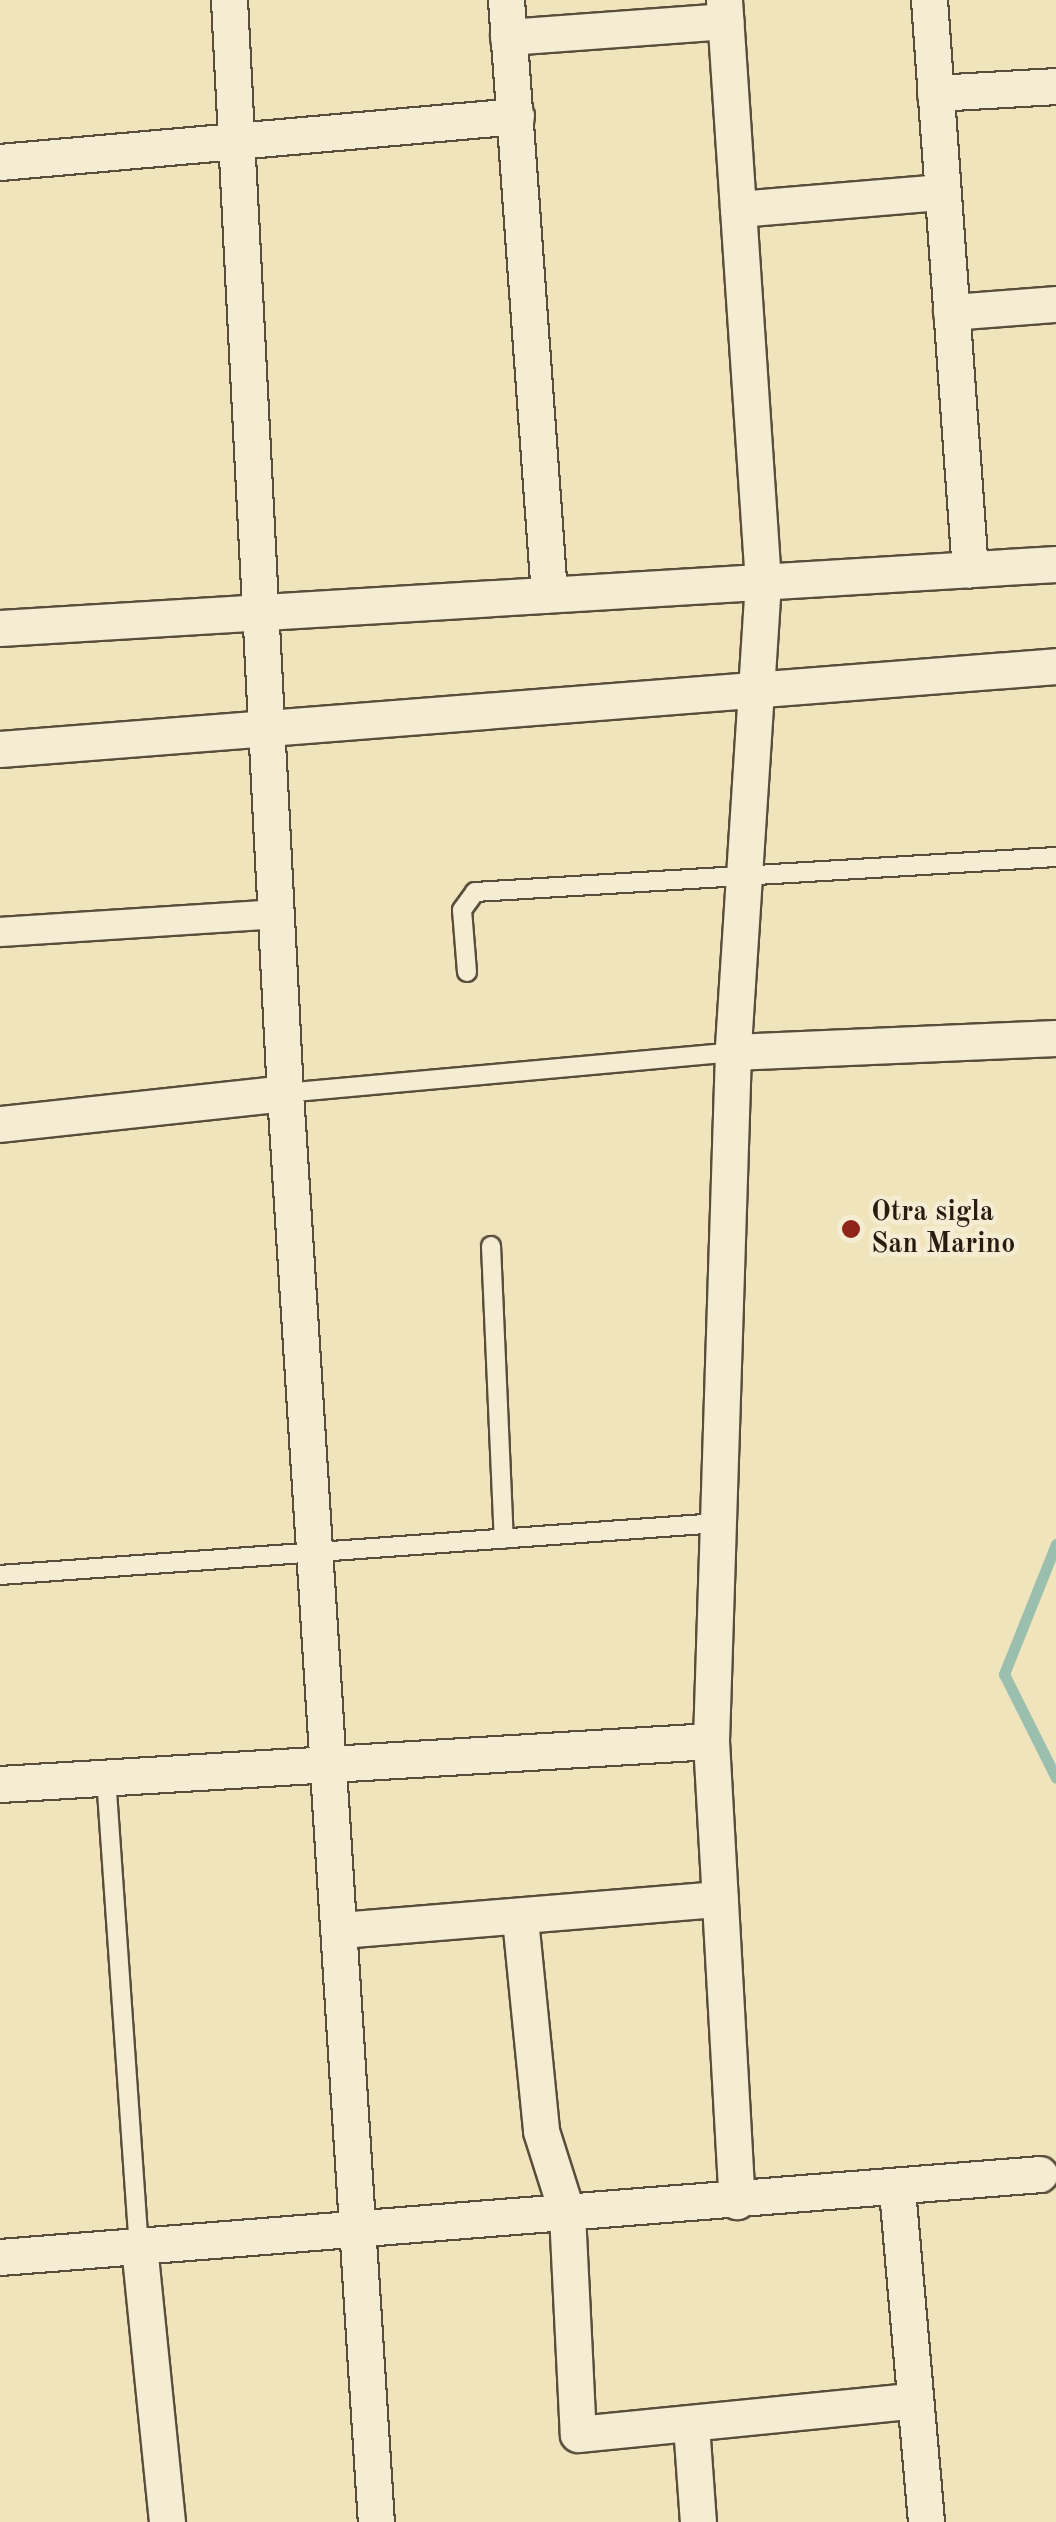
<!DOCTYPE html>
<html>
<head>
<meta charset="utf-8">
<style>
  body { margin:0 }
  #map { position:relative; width:1056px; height:2522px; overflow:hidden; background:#f0e4bc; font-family:"Old Standard TT",serif }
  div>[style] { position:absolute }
  .stream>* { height:11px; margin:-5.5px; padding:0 5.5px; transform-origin:5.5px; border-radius:5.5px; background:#9abfae }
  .roads { filter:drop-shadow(2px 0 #594e3b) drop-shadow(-2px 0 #594e3b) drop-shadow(0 2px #594e3b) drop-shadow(0 -2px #594e3b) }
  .service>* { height:18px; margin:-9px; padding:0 9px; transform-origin:9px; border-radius:9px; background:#f5edd3 }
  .pedestrian>* { height:28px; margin:-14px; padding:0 14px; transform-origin:14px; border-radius:14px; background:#f5edd3 }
  .minor>* { height:35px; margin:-17.5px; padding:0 17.5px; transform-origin:17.5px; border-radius:17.5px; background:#f5edd3 }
  .dots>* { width:28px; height:28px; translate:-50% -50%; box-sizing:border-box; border:5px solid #f5edd3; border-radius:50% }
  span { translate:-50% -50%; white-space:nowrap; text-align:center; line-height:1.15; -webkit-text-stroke:9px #f5edd3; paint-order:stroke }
  .poi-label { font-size:28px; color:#271c10; font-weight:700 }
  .left { translate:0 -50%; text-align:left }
</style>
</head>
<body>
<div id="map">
  <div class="stream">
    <div style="left:1056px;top:1544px;width:140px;rotate:111.8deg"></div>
    <div style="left:1004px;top:1674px;width:116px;rotate:63.4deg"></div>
  </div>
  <div class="roads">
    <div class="service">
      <div style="left:467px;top:972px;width:62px;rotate:-94.6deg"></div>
      <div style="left:462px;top:910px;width:22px;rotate:-54deg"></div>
      <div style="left:475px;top:892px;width:582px;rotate:-3.45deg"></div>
      <div style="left:285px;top:1093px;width:450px;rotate:-5.2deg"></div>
      <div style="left:491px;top:1246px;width:293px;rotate:87.5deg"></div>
      <div style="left:0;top:1575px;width:720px;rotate:-4.14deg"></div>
      <div style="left:106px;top:1777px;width:470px;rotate:86deg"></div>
    </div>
    <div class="pedestrian">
      <div style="left:0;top:932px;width:277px;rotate:-3.7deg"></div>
    </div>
    <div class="minor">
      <div style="left:229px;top:0;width:1094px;rotate:87.07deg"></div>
      <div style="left:285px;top:1093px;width:1432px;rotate:86.36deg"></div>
      <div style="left:506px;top:0;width:596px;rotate:85.86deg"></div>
      <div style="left:724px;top:0;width:583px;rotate:86.17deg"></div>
      <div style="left:763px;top:582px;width:471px;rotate:93.7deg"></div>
      <div style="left:733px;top:1052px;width:689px;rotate:91.83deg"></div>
      <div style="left:711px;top:1741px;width:461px;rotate:86.8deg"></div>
      <div style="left:929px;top:0;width:571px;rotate:85.89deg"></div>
      <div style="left:508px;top:37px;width:218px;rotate:-4.2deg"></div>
      <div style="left:935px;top:93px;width:121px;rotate:-3.3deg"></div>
      <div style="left:0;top:162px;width:518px;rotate:-5.09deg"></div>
      <div style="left:738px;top:209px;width:205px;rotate:-4.8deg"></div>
      <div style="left:951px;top:312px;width:105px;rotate:-4.4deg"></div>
      <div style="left:0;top:628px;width:1058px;rotate:-3.47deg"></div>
      <div style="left:0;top:749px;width:1059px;rotate:-4.49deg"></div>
      <div style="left:733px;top:1052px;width:323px;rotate:-2.5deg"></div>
      <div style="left:0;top:1124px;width:287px;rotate:-6.2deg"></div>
      <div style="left:0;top:1784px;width:712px;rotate:-3.46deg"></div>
      <div style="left:520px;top:1919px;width:213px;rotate:84.3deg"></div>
      <div style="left:541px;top:2131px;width:86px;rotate:72.4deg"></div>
      <div style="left:567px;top:2213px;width:221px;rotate:87.2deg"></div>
      <div style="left:578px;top:2434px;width:334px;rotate:-5.7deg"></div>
      <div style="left:340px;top:1930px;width:381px;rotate:-4.7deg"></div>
      <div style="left:897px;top:2190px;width:333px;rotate:85deg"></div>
      <div style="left:139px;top:2246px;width:277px;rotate:84.2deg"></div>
      <div style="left:0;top:2257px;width:1043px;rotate:-4.56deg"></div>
      <div style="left:691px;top:2425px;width:97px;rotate:85.9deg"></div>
    </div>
  </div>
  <div class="dots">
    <div style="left:851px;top:1229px;background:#8f2418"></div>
  </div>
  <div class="poi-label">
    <span class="left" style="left:871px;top:1229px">Otra sigla<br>San Marino</span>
  </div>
</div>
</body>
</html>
